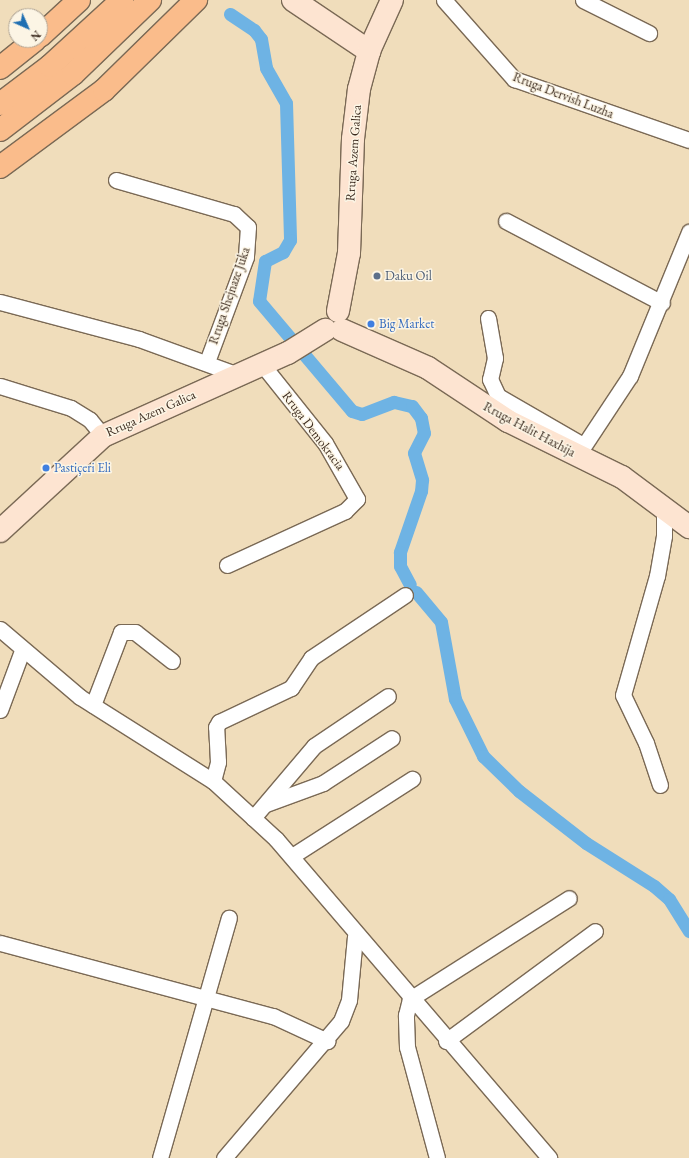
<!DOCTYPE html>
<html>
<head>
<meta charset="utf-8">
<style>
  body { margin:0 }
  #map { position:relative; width:689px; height:1158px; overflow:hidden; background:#f0ddbb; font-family:"EB Garamond",serif }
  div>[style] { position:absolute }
  .canal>* { height:13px; margin:-6.5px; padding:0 6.5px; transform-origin:6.5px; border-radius:6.5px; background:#6eb3e4 }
  .roads { filter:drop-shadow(1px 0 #7a6955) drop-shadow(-1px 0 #7a6955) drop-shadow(0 1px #7a6955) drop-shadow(0 -1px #7a6955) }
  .street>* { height:15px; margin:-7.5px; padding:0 7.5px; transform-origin:7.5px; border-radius:7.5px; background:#fff }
  .secondary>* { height:22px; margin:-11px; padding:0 11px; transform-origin:11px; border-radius:11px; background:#fde4d1 }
  .highway>* { height:22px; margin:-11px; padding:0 11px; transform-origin:11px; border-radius:11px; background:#fabc8b }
  .dots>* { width:11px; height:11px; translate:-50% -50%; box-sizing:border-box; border:2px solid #fcf5e5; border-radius:50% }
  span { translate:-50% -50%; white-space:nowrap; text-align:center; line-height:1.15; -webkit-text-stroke:3px #fcf5e5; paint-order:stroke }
  .street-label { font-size:13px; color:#3b2a1e }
  .service-label { font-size:13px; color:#4e5e75 }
  .left { translate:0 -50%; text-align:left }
  .shop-label { font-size:13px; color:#366cbe }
  .north { position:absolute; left:8px; top:8px; width:40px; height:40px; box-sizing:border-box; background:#fcf5e5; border:1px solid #afa495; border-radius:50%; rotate:135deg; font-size:11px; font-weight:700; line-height:16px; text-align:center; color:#3b2a1e }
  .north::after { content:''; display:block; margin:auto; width:14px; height:18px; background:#1f6fb2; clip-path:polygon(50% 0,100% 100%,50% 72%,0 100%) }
</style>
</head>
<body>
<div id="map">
  <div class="canal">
    <div style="left:230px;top:14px;width:29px;rotate:34deg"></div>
    <div style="left:254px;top:30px;width:11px;rotate:52deg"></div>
    <div style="left:261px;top:39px;width:29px;rotate:80deg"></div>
    <div style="left:266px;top:68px;width:40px;rotate:60.3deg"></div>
    <div style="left:286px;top:103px;width:137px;rotate:88.3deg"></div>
    <div style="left:290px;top:240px;width:14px;rotate:120deg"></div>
    <div style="left:283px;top:252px;width:20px;rotate:153deg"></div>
    <div style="left:265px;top:261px;width:40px;rotate:98.5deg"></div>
    <div style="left:259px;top:301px;width:144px;rotate:49.8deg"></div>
    <div style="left:352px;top:411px;width:10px;rotate:17deg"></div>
    <div style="left:362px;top:414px;width:34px;rotate:-21deg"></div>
    <div style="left:394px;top:402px;width:18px;rotate:13deg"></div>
    <div style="left:412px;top:406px;width:15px;rotate:53deg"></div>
    <div style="left:421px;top:418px;width:15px;rotate:79deg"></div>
    <div style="left:424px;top:433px;width:22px;rotate:117deg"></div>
    <div style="left:414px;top:453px;width:28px;rotate:73deg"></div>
    <div style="left:422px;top:480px;width:11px;rotate:95deg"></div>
    <div style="left:421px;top:491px;width:65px;rotate:109deg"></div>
    <div style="left:400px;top:552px;width:14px;rotate:90deg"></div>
    <div style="left:400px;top:566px;width:21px;rotate:62deg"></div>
    <div style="left:416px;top:592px;width:39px;rotate:50deg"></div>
    <div style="left:441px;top:622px;width:78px;rotate:79.7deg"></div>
    <div style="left:455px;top:699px;width:64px;rotate:63.8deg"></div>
    <div style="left:483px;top:756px;width:50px;rotate:44.2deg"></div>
    <div style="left:519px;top:791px;width:85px;rotate:37.8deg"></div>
    <div style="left:586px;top:843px;width:80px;rotate:32.3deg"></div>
    <div style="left:654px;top:886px;width:20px;rotate:41deg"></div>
    <div style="left:669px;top:899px;width:38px;rotate:58deg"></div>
  </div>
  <div class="roads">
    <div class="street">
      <div style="left:444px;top:0;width:106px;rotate:48.5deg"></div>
      <div style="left:514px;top:79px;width:185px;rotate:19.2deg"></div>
      <div style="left:583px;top:0;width:74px;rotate:26.6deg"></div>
      <div style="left:116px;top:180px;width:123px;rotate:16.1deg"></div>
      <div style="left:234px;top:214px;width:19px;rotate:43deg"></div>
      <div style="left:248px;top:227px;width:30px;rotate:94deg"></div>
      <div style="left:246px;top:257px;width:112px;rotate:110.4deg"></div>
      <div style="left:506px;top:221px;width:176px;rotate:27.7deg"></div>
      <div style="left:0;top:302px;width:144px;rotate:14.9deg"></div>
      <div style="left:139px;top:339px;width:105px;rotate:20deg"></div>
      <div style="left:488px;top:318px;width:41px;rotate:80.1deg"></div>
      <div style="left:495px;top:358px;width:22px;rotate:103deg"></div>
      <div style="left:490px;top:379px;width:19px;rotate:65deg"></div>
      <div style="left:498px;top:396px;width:98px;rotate:30deg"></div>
      <div style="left:0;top:386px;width:74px;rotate:17.2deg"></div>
      <div style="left:71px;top:408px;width:22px;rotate:32deg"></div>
      <div style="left:90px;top:420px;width:21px;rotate:51deg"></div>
      <div style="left:577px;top:456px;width:96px;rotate:-56.5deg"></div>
      <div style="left:630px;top:376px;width:156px;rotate:-67.7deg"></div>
      <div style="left:227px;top:565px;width:130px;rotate:-24.6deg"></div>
      <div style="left:345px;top:511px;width:17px;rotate:-45deg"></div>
      <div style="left:357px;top:499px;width:64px;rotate:-119.7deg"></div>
      <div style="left:325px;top:443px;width:101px;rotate:-128.6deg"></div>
      <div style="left:0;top:629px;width:105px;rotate:40.4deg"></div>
      <div style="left:80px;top:697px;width:157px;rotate:32.3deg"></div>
      <div style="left:213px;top:781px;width:86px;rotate:42.6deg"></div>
      <div style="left:276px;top:839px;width:420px;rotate:49.4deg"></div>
      <div style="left:93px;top:705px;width:78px;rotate:-69deg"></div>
      <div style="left:121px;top:632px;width:14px"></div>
      <div style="left:135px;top:632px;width:47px;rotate:38.1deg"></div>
      <div style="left:0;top:710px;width:63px;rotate:-69.6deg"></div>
      <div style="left:213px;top:781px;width:20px;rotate:-75deg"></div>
      <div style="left:218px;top:762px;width:35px;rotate:-93deg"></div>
      <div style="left:216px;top:727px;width:6px;rotate:-59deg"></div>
      <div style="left:219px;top:722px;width:80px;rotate:-25.3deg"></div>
      <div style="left:291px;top:688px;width:36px;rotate:-56deg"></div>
      <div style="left:311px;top:658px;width:113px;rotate:-33.8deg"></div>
      <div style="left:660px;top:785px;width:44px;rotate:-108.4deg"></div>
      <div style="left:646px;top:743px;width:53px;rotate:-115.6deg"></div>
      <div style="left:623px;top:695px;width:124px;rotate:-74.1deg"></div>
      <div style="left:657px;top:576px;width:41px;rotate:-80.1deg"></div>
      <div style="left:664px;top:536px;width:31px;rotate:-90deg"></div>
      <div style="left:266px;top:804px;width:61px;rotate:-20.2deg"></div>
      <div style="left:323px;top:783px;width:82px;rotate:-33.1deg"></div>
      <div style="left:253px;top:818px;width:94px;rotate:-49.7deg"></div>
      <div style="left:314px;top:746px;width:89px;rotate:-34deg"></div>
      <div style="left:292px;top:856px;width:143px;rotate:-32.7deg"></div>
      <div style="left:0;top:943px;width:283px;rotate:15deg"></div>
      <div style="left:273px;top:1016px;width:60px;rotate:24.8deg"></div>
      <div style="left:446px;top:1041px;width:185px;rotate:-36.4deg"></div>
      <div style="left:160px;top:1158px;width:250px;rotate:-74deg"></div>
      <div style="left:224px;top:1158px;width:180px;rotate:-49.5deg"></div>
      <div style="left:341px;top:1021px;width:22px;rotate:-69deg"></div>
      <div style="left:349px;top:1000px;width:64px;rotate:-84.6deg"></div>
      <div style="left:437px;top:1158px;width:115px;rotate:-105.1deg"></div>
      <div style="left:407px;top:1047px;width:32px;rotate:-92deg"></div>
      <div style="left:406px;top:1015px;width:16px;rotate:-76deg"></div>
      <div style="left:410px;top:999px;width:188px;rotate:-32.4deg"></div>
    </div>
    <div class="secondary">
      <div style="left:293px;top:0;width:92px;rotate:33.9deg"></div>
      <div style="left:338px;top:311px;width:59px;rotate:-79.3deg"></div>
      <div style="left:349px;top:253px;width:114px;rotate:-88deg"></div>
      <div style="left:353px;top:139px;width:50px;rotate:-83.2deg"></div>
      <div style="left:359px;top:89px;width:39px;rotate:-75deg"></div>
      <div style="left:369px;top:51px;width:56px;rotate:-65.7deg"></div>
      <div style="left:342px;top:330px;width:94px;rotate:23.8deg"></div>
      <div style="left:428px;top:368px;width:96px;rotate:33.5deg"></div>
      <div style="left:508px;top:421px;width:127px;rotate:26.2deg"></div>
      <div style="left:622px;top:477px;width:84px;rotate:36.7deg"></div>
      <div style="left:0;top:531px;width:140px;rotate:-42.7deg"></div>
      <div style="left:103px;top:436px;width:203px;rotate:-24.2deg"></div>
      <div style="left:288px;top:353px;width:44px;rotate:-31.9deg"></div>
    </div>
    <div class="highway">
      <div style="left:40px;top:36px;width:53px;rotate:-42.7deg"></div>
      <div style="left:0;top:68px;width:45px;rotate:-38.7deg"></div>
      <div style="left:0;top:104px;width:63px;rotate:-37.2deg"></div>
      <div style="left:50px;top:66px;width:98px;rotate:-42.5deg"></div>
      <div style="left:0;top:130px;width:92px;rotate:-37.5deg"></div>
      <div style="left:73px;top:74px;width:107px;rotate:-43.9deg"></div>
      <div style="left:0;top:167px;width:129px;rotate:-36.5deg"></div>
      <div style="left:104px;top:90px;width:129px;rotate:-44.4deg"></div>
    </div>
  </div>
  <div class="dots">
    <div style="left:377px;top:276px;background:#5c6f8a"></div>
    <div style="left:371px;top:324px;background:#3f7fe0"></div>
    <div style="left:46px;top:468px;background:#3f7fe0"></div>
  </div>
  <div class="street-label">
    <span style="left:563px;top:96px;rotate:21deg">Rruga Dervish Luzha</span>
    <span style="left:354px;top:153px;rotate:-86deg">Rruga Azem Galica</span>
    <span style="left:230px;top:296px;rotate:-71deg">Rruga Shejnaze Juka</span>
    <span style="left:151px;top:414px;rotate:-24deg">Rruga Azem Galica</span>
    <span style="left:529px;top:430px;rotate:28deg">Rruga Halit Haxhija</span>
    <span style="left:313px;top:431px;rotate:53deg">Rruga Demokracia</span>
  </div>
  <div class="service-label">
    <span class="left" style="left:385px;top:276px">Daku Oil</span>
  </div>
  <div class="shop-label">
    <span class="left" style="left:379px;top:324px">Big Market</span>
    <span class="left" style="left:54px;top:468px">Pastiçeri Eli</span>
  </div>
  <div class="north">N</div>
</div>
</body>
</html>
